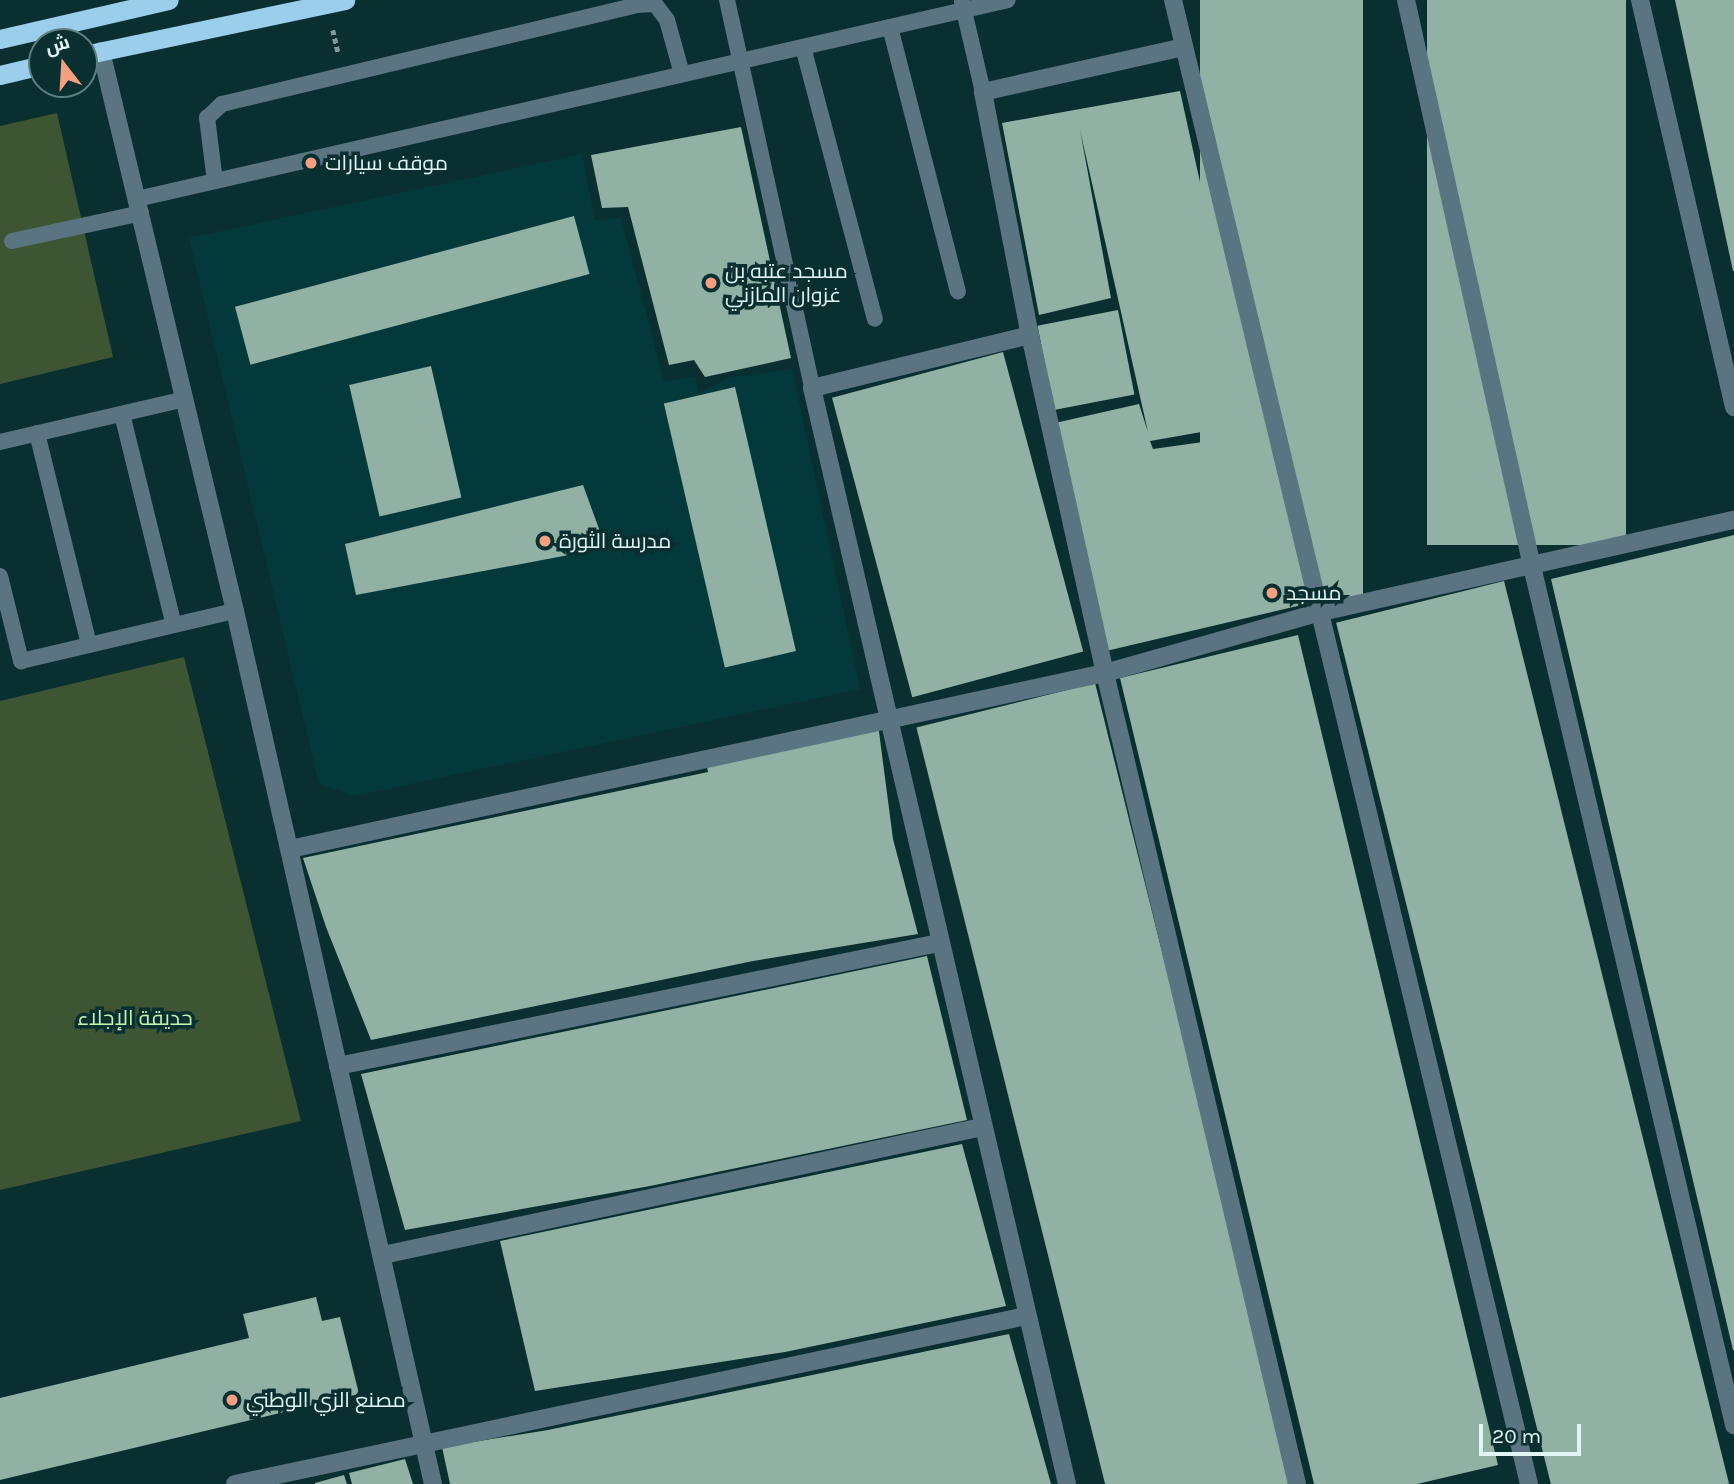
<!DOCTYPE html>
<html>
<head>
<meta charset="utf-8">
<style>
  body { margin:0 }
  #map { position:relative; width:1734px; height:1484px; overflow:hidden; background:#092f31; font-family:Karla,Cairo,sans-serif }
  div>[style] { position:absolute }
  .built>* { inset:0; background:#04393b }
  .green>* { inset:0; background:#3d5532 }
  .building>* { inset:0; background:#90b1a3; transform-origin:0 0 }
  .path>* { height:4.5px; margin-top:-2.25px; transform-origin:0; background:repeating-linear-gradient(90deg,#7e9a9b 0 5px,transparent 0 8.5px) }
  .service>* { height:16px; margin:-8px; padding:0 8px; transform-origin:8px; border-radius:8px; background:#5b7482 }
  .minor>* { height:18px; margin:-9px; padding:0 9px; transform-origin:9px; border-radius:9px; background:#5b7482 }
  .tertiary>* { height:18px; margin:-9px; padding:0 9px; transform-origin:9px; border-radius:9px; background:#5b7482 }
  .trunk>* { height:19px; margin:-9.5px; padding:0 9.5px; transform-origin:9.5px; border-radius:9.5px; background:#9aceea }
  .dots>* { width:19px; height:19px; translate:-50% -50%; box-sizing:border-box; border:4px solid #092f31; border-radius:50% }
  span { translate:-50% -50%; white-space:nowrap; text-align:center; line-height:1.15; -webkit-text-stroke:7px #092f31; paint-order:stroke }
  .poi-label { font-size:21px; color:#e1f5f5 }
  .left { translate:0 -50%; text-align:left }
  .park-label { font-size:21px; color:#c1f5ac }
  .north { position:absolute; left:28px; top:28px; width:70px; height:70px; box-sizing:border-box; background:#092f31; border:2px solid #5f7e7f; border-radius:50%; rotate:343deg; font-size:19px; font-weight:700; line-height:28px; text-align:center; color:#e1f5f5 }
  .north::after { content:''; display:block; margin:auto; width:24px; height:32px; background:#f2a07f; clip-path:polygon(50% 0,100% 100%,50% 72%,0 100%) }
  .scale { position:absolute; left:1479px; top:1424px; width:102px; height:32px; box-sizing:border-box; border:4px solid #e1f5f5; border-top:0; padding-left:9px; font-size:21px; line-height:24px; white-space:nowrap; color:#e1f5f5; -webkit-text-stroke:5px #092f31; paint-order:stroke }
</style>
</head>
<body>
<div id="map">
  <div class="built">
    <div style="clip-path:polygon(582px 154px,595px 220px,621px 218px,664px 382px,695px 376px,699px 393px,729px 378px,792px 369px,860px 689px,354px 796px,319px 784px,189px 238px)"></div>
  </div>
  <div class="green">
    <div style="clip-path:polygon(57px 113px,113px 357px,0 384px,0 126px)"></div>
    <div style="clip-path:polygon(184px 657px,301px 1121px,0 1190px,0 701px)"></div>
  </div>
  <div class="building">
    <div style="left:1200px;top:0;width:163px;height:601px"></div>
    <div style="left:1427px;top:0;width:199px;height:545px"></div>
    <div style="clip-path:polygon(1675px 0,1734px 0,1734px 271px,1733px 271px)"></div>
    <div style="clip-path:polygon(1180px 91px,1253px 423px,1150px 441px,1153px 449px,1260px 434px,1310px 603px,1106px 651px,1055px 423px,1139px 404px,1148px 432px,1080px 130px,1111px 298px,1039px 315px,1002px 123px)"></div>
    <div style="clip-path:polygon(741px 127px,791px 358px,705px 377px,694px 360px,669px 365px,628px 207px,602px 208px,591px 155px)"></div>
    <div style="left:574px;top:216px;width:60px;height:351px;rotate:75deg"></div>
    <div style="left:1118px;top:310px;width:86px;height:82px;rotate:79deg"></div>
    <div style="left:1003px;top:352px;width:310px;height:177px;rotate:75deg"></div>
    <div style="left:431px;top:366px;width:135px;height:84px;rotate:77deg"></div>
    <div style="left:735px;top:387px;width:271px;height:73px;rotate:77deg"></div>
    <div style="clip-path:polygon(583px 485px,606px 548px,356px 595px,345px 544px)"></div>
    <div style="clip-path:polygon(1734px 535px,1734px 1350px,1733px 1350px,1551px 579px)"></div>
    <div style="left:1504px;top:581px;width:930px;height:173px;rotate:76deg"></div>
    <div style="clip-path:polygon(1298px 635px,1498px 1465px,1417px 1484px,1314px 1484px,1120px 678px)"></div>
    <div style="left:1095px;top:683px;width:824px;height:184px;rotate:76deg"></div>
    <div style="clip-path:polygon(878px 724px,893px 839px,918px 934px,753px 961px,371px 1040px,326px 927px,303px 858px,708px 772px,706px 761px)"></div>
    <div style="clip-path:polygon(927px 956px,967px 1120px,650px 1186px,405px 1230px,361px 1074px)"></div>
    <div style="clip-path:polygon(962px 1144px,1006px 1306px,785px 1352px,535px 1391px,500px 1241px)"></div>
    <div style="clip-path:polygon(316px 1297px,322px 1321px,340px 1317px,359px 1394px,0 1480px,0 1398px,249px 1338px,243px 1314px)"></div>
    <div style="clip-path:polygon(1009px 1334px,1051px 1484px,450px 1484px,442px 1447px,548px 1430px)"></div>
    <div style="clip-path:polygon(405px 1459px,413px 1484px,352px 1484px,349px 1473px)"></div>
    <div style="clip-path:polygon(344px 1475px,347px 1484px,315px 1484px,315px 1483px)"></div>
  </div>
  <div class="path">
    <div style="left:333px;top:30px;width:23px;rotate:77deg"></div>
  </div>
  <div class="service">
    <div style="left:727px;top:0;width:397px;rotate:77.6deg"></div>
    <div style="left:962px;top:2px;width:92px;rotate:76.9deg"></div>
    <div style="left:890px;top:27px;width:273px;rotate:75.6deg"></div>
    <div style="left:803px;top:47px;width:281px;rotate:75.2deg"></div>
    <div style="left:215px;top:181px;width:64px;rotate:-97.2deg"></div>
    <div style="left:207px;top:118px;width:21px;rotate:-43deg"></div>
    <div style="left:222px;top:104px;width:426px;rotate:-13.4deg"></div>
    <div style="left:636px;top:5px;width:19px;rotate:-3deg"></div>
    <div style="left:655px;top:4px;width:20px;rotate:53deg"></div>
    <div style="left:667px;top:20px;width:56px;rotate:74.5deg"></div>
    <div style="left:137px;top:199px;width:893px;rotate:-12.87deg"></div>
    <div style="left:12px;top:241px;width:132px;rotate:-12.2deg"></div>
    <div style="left:122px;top:414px;width:217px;rotate:76.2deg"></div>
    <div style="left:37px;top:433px;width:218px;rotate:76.2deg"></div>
    <div style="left:0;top:442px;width:190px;rotate:-13.1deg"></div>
    <div style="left:0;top:576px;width:88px;rotate:76.1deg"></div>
    <div style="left:21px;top:661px;width:220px;rotate:-13.2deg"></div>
  </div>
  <div class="minor">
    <div style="left:1173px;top:0;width:1526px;rotate:76.51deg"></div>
    <div style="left:1406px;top:0;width:576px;rotate:77.46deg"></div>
    <div style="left:1531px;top:562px;width:887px;rotate:76.76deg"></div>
    <div style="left:1640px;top:0;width:418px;rotate:77deg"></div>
    <div style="left:1184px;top:47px;width:206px;rotate:167.4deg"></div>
    <div style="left:983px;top:92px;width:248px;rotate:79.1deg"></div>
    <div style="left:1030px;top:335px;width:346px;rotate:77.5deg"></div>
    <div style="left:1105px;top:673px;width:833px;rotate:76.68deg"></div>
    <div style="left:1030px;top:335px;width:224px;rotate:166.3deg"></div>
    <div style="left:812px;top:388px;width:1125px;rotate:76.9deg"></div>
    <div style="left:290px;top:849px;width:834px;rotate:-12.19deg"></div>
    <div style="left:1105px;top:673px;width:220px;rotate:-15.8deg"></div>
    <div style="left:1317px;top:613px;width:427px;rotate:-12.6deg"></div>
    <div style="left:338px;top:1066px;width:613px;rotate:-11.57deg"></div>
    <div style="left:383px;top:1255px;width:613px;rotate:-12.06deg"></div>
    <div style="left:235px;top:1484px;width:809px;rotate:-11.99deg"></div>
  </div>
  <div class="tertiary">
    <div style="left:101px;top:51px;width:576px;rotate:76.54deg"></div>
    <div style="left:235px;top:611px;width:895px;rotate:77.22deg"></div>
  </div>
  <div class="trunk">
    <div style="left:0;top:39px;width:173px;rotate:-13deg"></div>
    <div style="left:84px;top:55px;width:267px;rotate:-11.9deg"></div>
    <div style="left:0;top:75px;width:43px;rotate:-13.4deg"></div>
  </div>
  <div class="dots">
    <div style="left:311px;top:163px;background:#f2a07f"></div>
    <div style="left:711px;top:283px;background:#f2a07f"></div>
    <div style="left:545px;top:541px;background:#f2a07f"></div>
    <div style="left:1272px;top:593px;background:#f2a07f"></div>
    <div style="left:232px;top:1400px;background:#f2a07f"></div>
  </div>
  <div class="poi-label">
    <span class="left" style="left:325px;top:163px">موقف سيارات</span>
    <span class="left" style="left:725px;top:283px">مسجد عتبه بن<br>غزوان المازني</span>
    <span class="left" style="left:559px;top:541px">مدرسة الثورة</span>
    <span class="left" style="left:1286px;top:593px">مسجد</span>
    <span class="left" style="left:246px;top:1400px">مصنع الزي الوطني</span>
  </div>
  <div class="park-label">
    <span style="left:135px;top:1018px">حديقة الإجلاء</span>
  </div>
  <div class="north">ش</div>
  <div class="scale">20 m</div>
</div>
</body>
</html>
